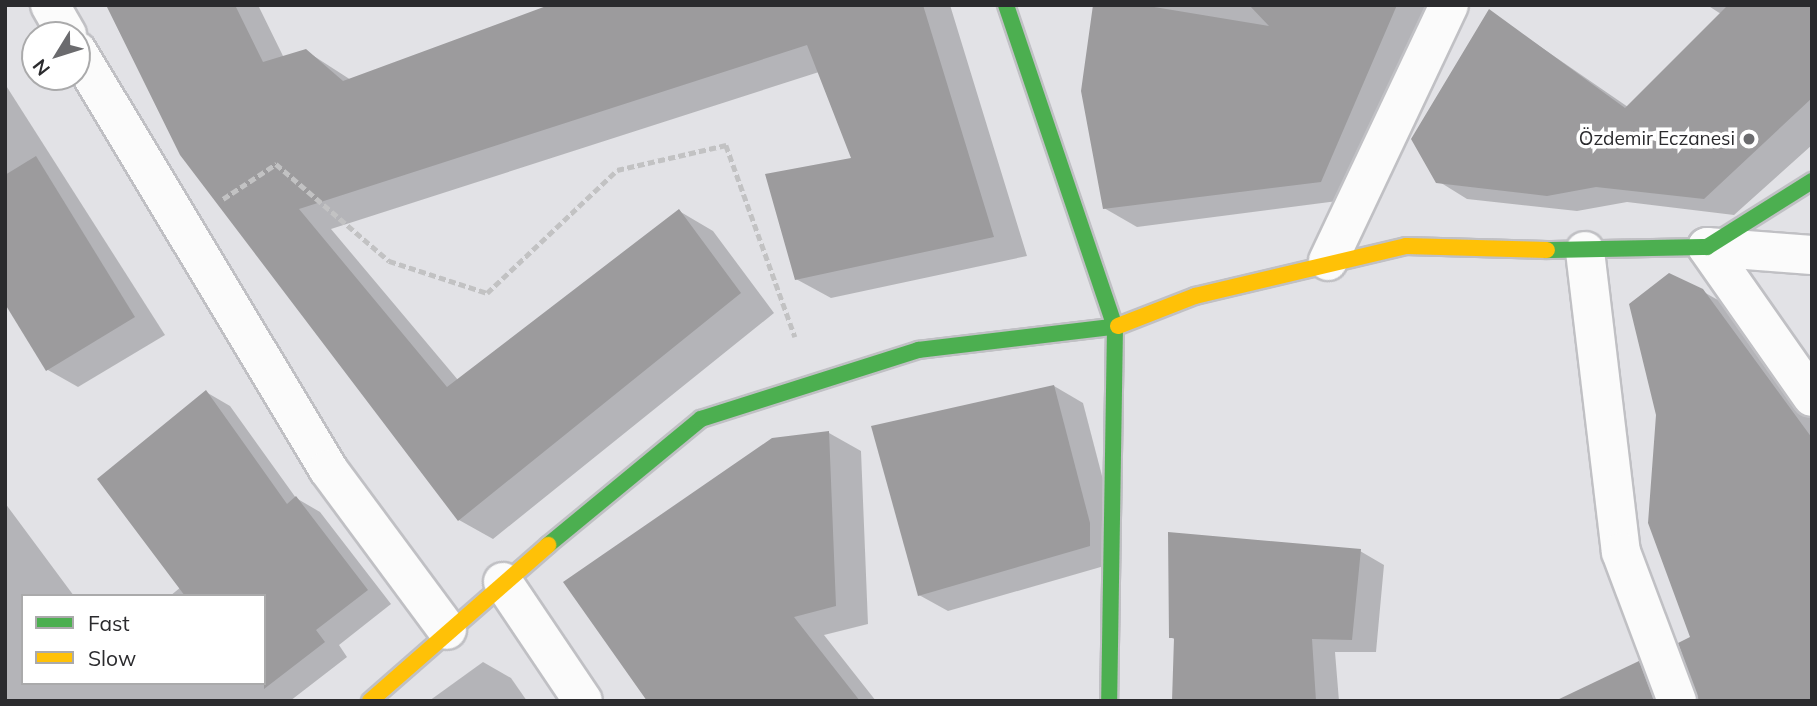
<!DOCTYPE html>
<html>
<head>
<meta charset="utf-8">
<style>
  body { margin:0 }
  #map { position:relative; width:1817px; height:706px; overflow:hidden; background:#e2e2e6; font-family:Mulish,sans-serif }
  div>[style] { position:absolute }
  .shadow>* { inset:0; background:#0003 }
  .building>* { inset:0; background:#9c9b9d }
  .path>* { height:4.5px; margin-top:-2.25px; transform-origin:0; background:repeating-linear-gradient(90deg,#c2c2c3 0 7px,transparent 0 10.5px) }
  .roads { filter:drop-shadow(2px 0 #c0c0c4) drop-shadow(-2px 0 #c0c0c4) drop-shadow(0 2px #c0c0c4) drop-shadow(0 -2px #c0c0c4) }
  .street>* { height:38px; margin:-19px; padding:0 19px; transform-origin:19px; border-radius:19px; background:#fbfbfb }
  .fast>* { height:16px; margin:-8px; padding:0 8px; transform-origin:8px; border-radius:8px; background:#4caf50 }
  .slow>* { height:16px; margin:-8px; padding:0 8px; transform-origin:8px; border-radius:8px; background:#ffc107 }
  .dots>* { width:19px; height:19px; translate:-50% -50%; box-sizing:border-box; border:4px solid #fff; border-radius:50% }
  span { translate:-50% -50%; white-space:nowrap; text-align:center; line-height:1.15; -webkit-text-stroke:7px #fff; paint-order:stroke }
  .poi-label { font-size:19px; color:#2b2b2e }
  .right { translate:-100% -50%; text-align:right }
  .frame { position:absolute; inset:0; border:7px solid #2b2b2e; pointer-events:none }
  .legend { position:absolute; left:21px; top:594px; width:245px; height:91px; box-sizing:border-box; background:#fff; border:2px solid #aaaaab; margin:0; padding:9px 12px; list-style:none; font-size:21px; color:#2b2b2e }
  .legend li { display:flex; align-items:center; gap:14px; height:35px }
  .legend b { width:35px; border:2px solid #aaaaab }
  .north { position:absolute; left:21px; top:21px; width:70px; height:70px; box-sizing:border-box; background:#fff; border:2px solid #aaaaab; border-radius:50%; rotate:232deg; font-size:19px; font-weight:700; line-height:28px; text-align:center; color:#2b2b2e }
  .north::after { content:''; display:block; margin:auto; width:24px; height:32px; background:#6b6b6e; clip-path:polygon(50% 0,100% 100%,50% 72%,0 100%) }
</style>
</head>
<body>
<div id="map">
  <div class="shadow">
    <div style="clip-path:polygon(108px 5px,258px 5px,284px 58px,306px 51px,351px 80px,554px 5px,950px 5px,1027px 256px,831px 298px,796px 279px,853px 160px,819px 72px,331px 229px,458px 380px,679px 211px,713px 231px,774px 313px,493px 539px,459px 520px)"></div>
    <div style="clip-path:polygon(1094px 5px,1431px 5px,1353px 199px,1137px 227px,1104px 208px)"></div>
    <div style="clip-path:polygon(1707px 5px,1812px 5px,1812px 145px,1734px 215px,1627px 202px,1577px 211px,1467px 199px,1438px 181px,1490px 12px,1628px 107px,1721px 14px)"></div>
    <div style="clip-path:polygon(5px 84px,165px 335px,78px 387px,48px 370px,5px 301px)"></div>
    <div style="clip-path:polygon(1702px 291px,1732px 308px,1812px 420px,1812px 701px,1692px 638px)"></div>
    <div style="clip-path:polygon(1054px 386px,1083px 403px,1119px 541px,1118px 562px,948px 611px,919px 595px)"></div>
    <div style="clip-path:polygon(206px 392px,230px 406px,296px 498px,320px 512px,391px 604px,339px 645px,347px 657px,290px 701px,5px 701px,5px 503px,74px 596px,23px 596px,23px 683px,264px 683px,264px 596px,170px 596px,181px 587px)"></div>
    <div style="clip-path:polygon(829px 433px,861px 451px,868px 624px,824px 635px,876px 701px,649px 701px,773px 440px)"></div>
    <div style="clip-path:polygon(1360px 551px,1384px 565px,1376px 652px,1335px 652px,1339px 701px,1174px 701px,1176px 640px,1170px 637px)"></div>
    <div style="clip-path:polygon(483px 662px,511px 678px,527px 701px,429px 701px)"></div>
    <div style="clip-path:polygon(1639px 663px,1668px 680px,1677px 701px,1573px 701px)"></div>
  </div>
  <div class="building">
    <div style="clip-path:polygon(106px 5px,235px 5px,263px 62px,306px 49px,343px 81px,549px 5px,923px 5px,994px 237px,795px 280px,765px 174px,851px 158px,807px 45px,299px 209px,447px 387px,679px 209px,741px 293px,458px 521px,180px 155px)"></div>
    <div style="clip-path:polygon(1093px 5px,1142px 5px,1269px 26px,1249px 5px,1397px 5px,1321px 182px,1103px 209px,1081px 91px)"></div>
    <div style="clip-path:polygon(1728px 5px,1812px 5px,1812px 98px,1704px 199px,1596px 187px,1547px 196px,1436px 183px,1411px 139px,1489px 9px,1625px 108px)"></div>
    <div style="clip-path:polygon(36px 156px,135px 317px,46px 371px,5px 304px,5px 175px)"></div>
    <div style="clip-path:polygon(1669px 273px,1703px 289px,1812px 438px,1812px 701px,1698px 701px,1678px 643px,1690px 637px,1648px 523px,1656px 415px,1629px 304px)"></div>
    <div style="clip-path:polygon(1054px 385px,1090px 523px,1090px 546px,918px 596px,871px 426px)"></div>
    <div style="clip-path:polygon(206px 390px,287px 504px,296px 496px,368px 590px,316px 630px,325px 642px,264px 689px,264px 596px,185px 596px,97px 479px)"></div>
    <div style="clip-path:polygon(829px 431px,836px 606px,794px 617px,860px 701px,647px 701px,563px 582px,772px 438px)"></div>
    <div style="clip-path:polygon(1168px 532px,1361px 549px,1352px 640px,1312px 639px,1316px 701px,1172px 701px,1174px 638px,1169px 638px)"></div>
    <div style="clip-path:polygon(1639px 661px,1654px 701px,1555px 701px)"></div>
  </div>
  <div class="path">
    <div style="left:223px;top:199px;width:64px;rotate:-33.4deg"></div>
    <div style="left:276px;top:164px;width:149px;rotate:40.6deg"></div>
    <div style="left:389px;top:261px;width:103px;rotate:18.1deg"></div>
    <div style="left:487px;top:293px;width:179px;rotate:-43.4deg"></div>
    <div style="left:617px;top:170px;width:112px;rotate:-12.9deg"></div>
    <div style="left:726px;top:145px;width:204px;rotate:70.2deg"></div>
  </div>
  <div class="roads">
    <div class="street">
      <div style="left:50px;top:5px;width:34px;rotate:60deg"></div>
      <div style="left:77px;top:51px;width:488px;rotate:59deg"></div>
      <div style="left:328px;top:469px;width:200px;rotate:53.5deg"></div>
      <div style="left:1707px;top:247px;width:183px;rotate:55deg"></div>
      <div style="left:1707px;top:247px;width:105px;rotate:4.4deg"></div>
      <div style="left:1585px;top:251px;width:303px;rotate:83.2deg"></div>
      <div style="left:1621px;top:552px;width:159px;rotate:69.4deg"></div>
      <div style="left:1328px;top:261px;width:283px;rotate:-64.7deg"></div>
      <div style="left:503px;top:582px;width:143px;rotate:56.1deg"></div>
    </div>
    <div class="fast">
      <div style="left:1006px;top:5px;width:340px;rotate:71.3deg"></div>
      <div style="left:1115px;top:327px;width:374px;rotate:90.9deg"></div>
      <div style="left:1547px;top:250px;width:160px;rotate:-1.1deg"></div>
      <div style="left:1707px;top:247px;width:124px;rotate:-32.2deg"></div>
      <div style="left:548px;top:545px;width:198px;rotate:-39.5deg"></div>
      <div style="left:701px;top:419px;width:228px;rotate:-17.6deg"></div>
      <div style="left:918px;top:350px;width:201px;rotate:-6.8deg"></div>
    </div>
    <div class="slow">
      <div style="left:1118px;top:326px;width:83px;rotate:-21.3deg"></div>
      <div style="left:1195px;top:296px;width:217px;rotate:-13.3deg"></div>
      <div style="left:1406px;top:246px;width:141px;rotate:1.6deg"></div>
      <div style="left:370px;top:701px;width:237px;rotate:-41.2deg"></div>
    </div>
  </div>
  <div class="dots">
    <div style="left:1749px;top:139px;background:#6b6b6e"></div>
  </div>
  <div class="poi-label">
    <span class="right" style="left:1735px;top:139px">Özdemir Eczanesi</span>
  </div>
  <div class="frame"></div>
  <ul class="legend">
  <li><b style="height:9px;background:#4caf50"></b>Fast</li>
  <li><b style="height:9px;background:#ffc107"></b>Slow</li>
  </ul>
  <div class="north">N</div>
</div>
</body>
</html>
